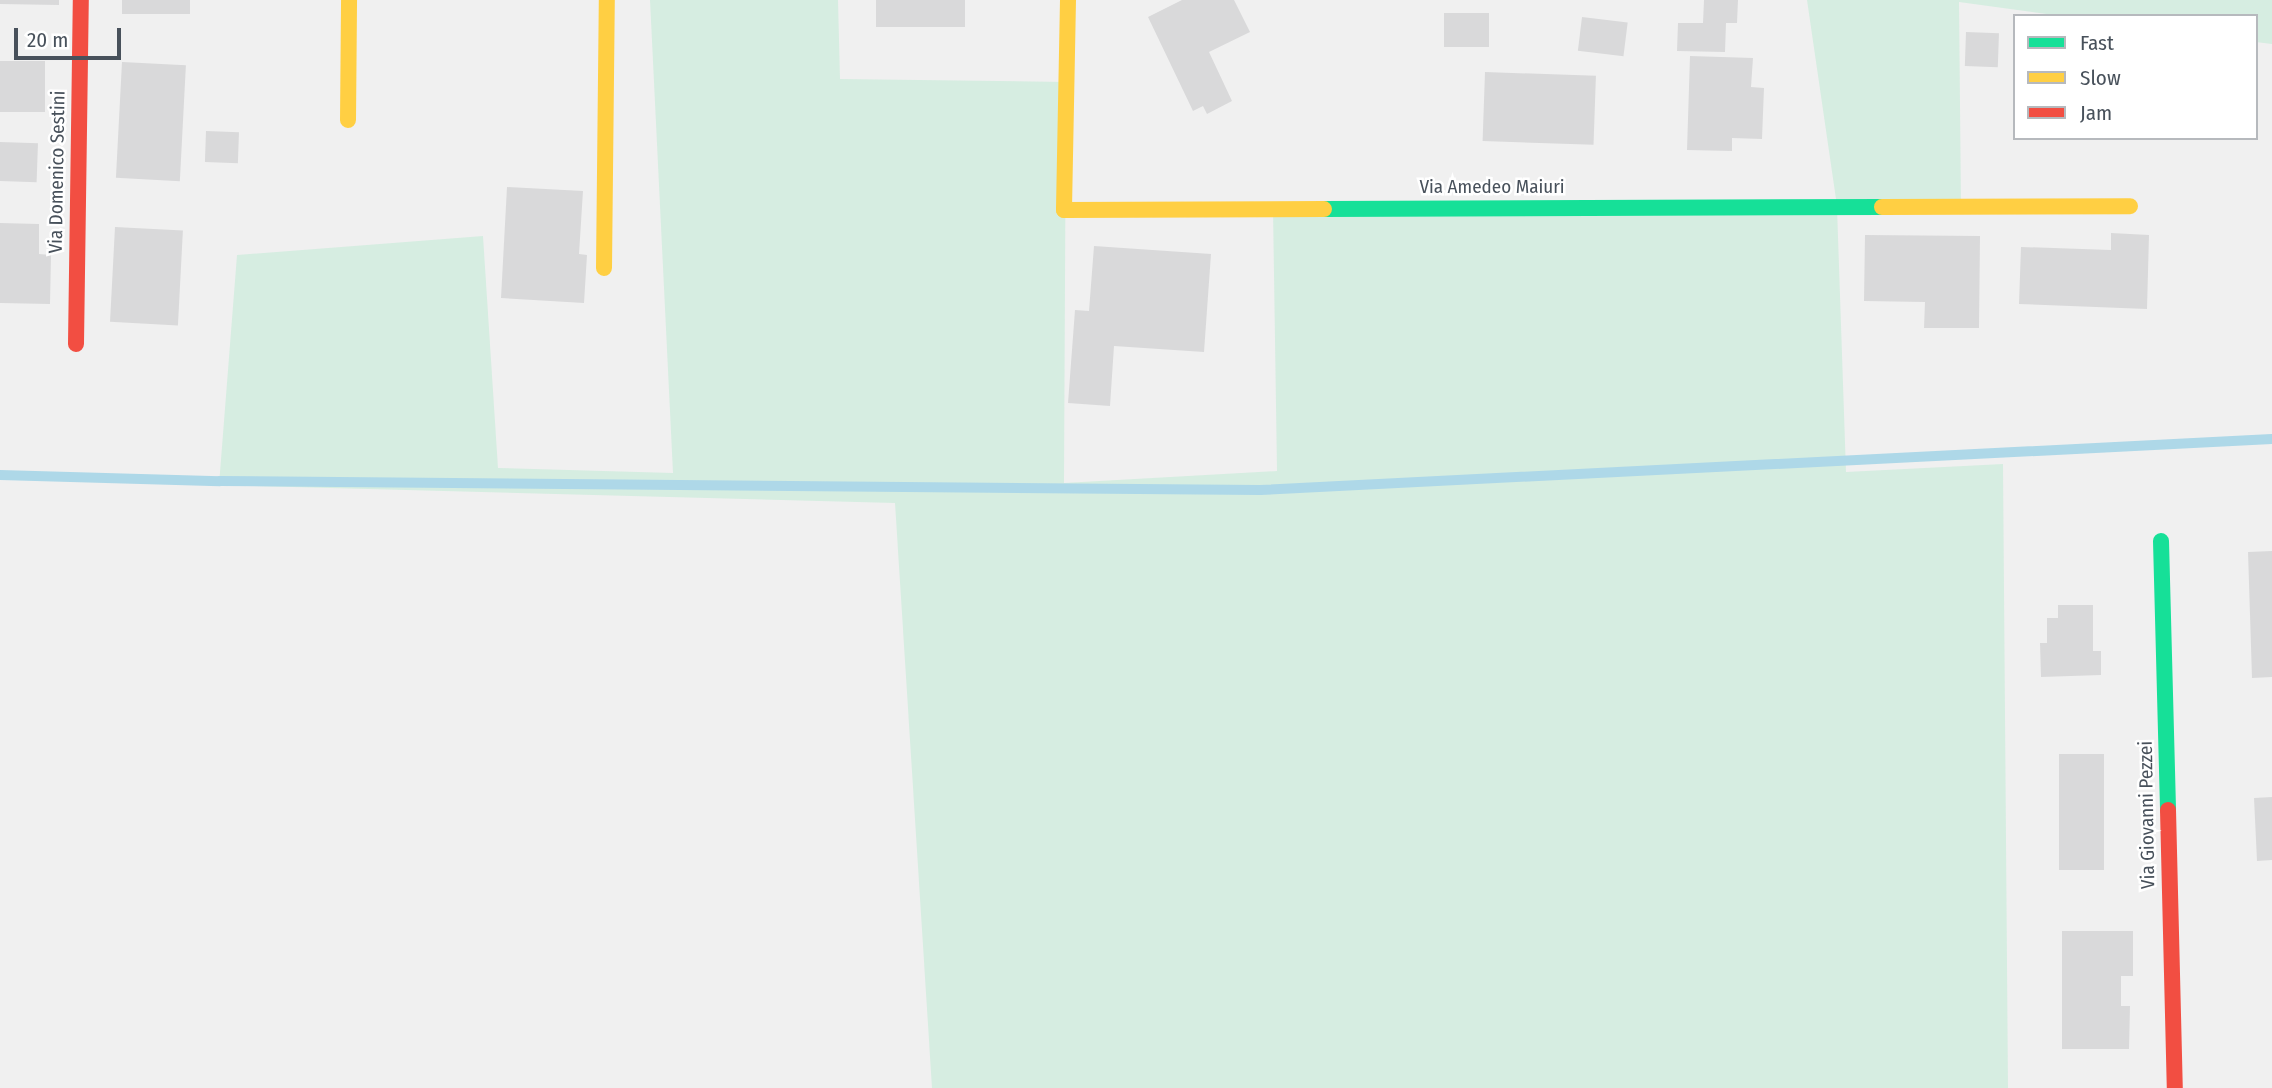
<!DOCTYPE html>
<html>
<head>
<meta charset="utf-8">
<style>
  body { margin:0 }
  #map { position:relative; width:2272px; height:1088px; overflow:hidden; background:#f0f0f0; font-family:"Fira Sans Condensed",sans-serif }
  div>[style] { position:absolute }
  .green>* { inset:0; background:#d6ede1 }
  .stream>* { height:10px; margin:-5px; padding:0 5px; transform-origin:5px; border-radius:5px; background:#aed8e8 }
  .building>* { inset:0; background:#d9d9da; transform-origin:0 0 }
  .fast>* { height:16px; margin:-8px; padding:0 8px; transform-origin:8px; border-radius:8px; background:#16e098 }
  .slow>* { height:16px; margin:-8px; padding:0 8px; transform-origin:8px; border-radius:8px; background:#ffcf43 }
  .jam>* { height:16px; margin:-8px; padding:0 8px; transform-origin:8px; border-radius:8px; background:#f24e42 }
  span { translate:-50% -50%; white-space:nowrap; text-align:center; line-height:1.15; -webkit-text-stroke:5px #fff; paint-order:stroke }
  .street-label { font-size:19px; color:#48515b }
  .legend { position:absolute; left:2013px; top:14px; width:245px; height:126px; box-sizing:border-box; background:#fff; border:2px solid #b6b9bd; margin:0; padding:9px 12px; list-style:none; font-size:21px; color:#48515b }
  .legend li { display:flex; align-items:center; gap:14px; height:35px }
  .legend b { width:35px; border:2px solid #b6b9bd }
  .scale { position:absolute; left:14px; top:28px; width:107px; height:32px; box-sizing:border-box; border:4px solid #48515b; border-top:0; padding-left:9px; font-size:21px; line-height:24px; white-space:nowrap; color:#48515b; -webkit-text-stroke:5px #fff; paint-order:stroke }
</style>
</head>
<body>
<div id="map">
  <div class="green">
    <div style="clip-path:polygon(650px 0,838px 0,840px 79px,1066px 82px,1064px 483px,1277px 471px,1273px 209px,1837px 206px,1807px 0,2272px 0,2272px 44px,2256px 42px,2256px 16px,2061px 16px,1959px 2px,1961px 206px,1837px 207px,1846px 472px,2003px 464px,2008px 1088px,932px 1088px,895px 503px,219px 485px,237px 255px,483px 236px,498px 468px,673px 473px)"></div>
  </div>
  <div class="stream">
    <div style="left:0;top:475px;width:220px;rotate:1.6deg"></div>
    <div style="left:220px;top:481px;width:1040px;rotate:0.5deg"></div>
    <div style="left:1260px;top:490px;width:1013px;rotate:-2.88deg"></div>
  </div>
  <div class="building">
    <div style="clip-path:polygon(0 0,59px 0,59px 5px,0 4px)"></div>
    <div style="left:122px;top:0;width:68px;height:14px"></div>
    <div style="left:876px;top:0;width:89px;height:27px"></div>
    <div style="clip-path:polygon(1182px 0,1234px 0,1250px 32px,1209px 52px,1232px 101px,1207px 114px,1203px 106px,1193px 111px,1148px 17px)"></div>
    <div style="clip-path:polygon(1704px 0,1738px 0,1737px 23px,1726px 23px,1725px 52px,1677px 51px,1678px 23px,1703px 23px)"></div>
    <div style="left:1444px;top:13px;width:45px;height:34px"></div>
    <div style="left:1582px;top:17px;width:46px;height:34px;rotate:7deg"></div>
    <div style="left:1966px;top:32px;width:33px;height:34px;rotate:2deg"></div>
    <div style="clip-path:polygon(1690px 56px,1753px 58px,1751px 87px,1764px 88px,1762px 139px,1732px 138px,1732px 151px,1687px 150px)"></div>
    <div style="left:0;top:61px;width:45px;height:51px"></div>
    <div style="left:122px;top:62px;width:64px;height:116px;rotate:3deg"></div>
    <div style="left:1485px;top:72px;width:111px;height:69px;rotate:2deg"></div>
    <div style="left:206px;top:131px;width:33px;height:31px;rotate:2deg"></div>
    <div style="left:0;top:142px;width:38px;height:39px;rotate:2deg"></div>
    <div style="clip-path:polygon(507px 187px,583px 191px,579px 254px,587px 255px,584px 303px,501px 298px)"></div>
    <div style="clip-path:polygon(0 223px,39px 224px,39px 254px,51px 255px,50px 304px,0 303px)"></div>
    <div style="left:115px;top:227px;width:68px;height:95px;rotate:3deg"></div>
    <div style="clip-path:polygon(2111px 233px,2149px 235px,2147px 309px,2019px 304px,2021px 247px,2111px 250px)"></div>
    <div style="clip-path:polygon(1865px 235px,1980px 236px,1979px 328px,1924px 328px,1925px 302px,1864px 301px)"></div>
    <div style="clip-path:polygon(1094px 246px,1211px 254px,1204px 352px,1114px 346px,1110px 406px,1068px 403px,1075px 310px,1089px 311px)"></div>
    <div style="clip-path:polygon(2272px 551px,2272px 677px,2252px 678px,2248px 552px)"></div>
    <div style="clip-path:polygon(2058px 605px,2093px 605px,2093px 651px,2101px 651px,2101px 675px,2041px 677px,2040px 643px,2047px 643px,2047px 618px,2058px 618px)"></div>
    <div style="left:2059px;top:754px;width:45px;height:116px"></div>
    <div style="clip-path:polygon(2272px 797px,2272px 860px,2257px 861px,2254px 798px)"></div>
    <div style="clip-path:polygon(2062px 931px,2133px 931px,2133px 976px,2121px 976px,2121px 1006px,2130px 1006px,2129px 1049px,2062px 1049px)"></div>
  </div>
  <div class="fast">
    <div style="left:1324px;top:209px;width:558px;rotate:-0.21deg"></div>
    <div style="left:2161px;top:541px;width:269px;rotate:88.5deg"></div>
  </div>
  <div class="slow">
    <div style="left:1068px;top:0;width:210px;rotate:91.1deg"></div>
    <div style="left:1064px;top:210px;width:260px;rotate:-0.2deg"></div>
    <div style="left:348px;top:120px;width:120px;rotate:-89.5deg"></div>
    <div style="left:1882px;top:207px;width:248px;rotate:-0.2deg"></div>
    <div style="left:604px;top:268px;width:268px;rotate:-89.4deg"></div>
  </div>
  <div class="jam">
    <div style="left:76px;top:344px;width:344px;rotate:-89.2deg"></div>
    <div style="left:2168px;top:810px;width:278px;rotate:88.6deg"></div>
  </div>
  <div class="street-label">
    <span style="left:57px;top:172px;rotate:-89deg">Via Domenico Sestini</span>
    <span style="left:1492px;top:187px">Via Amedeo Maiuri</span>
    <span style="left:2147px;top:815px;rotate:-91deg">Via Giovanni Pezzei</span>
  </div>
  <ul class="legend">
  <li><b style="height:9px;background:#16e098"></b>Fast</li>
  <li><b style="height:9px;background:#ffcf43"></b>Slow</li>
  <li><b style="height:9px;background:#f24e42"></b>Jam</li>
  </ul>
  <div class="scale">20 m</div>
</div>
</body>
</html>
